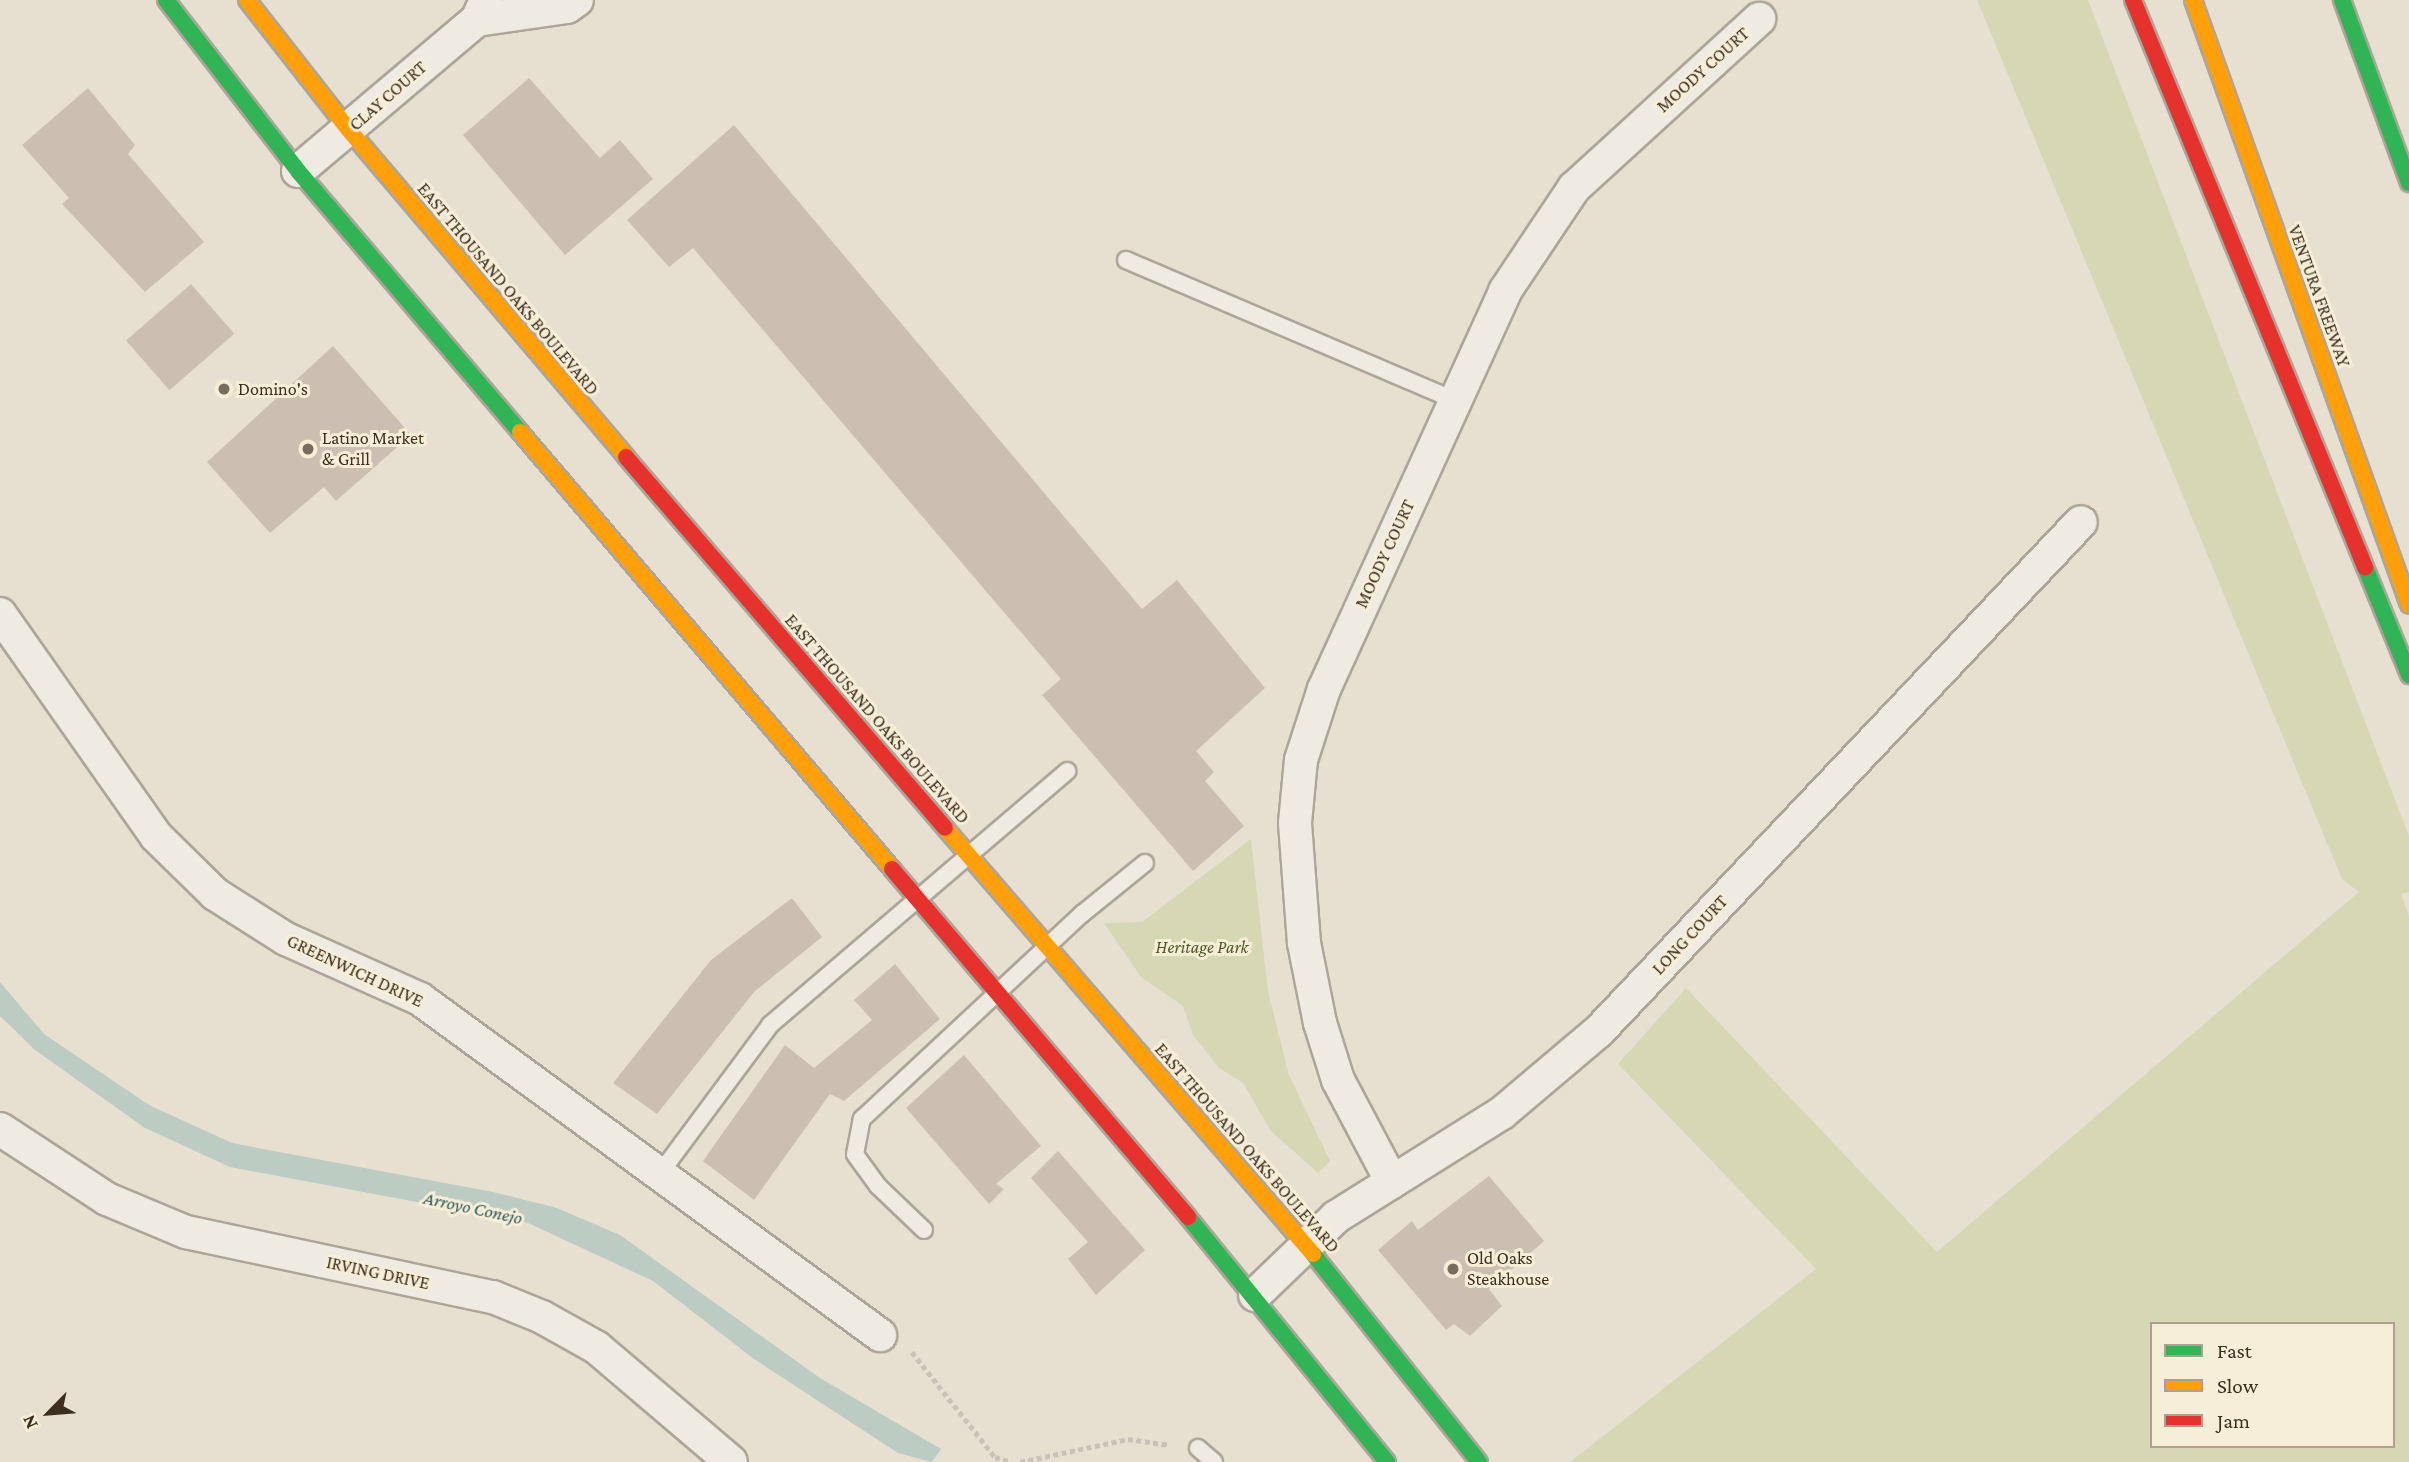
<!DOCTYPE html>
<html>
<head>
<meta charset="utf-8">
<style>
  body { margin:0 }
  #map { position:relative; width:2409px; height:1462px; overflow:hidden; background:#e7e0d1; font-family:"Crimson Pro",serif }
  div>[style] { position:absolute }
  .green>* { inset:0; background:#d6d7b3 }
  .water>* { inset:0; background:#bcccc2 }
  .building>* { inset:0; background:#cbbfb2; transform-origin:0 0 }
  .path>* { height:4.5px; margin-top:-2.25px; transform-origin:0; background:repeating-linear-gradient(90deg,#c8c2b9 0 5px,transparent 0 8.5px) }
  .roads { filter:drop-shadow(2px 0 #ada599) drop-shadow(-2px 0 #ada599) drop-shadow(0 2px #ada599) drop-shadow(0 -2px #ada599) }
  .lane>* { height:16px; margin:-8px; padding:0 8px; transform-origin:8px; border-radius:8px; background:#efebe3 }
  .street>* { height:32px; margin:-16px; padding:0 16px; transform-origin:16px; border-radius:16px; background:#efebe3 }
  .fast>* { height:16px; margin:-8px; padding:0 8px; transform-origin:8px; border-radius:8px; background:#30b455 }
  .slow>* { height:16px; margin:-8px; padding:0 8px; transform-origin:8px; border-radius:8px; background:#ff9f0a }
  .jam>* { height:16px; margin:-8px; padding:0 8px; transform-origin:8px; border-radius:8px; background:#e5322d }
  .dots>* { width:19px; height:19px; translate:-50% -50%; box-sizing:border-box; border:4px solid #f7eed8; border-radius:50% }
  span { translate:-50% -50%; white-space:nowrap; text-align:center; line-height:1.15; -webkit-text-stroke:6px #f7eed8; paint-order:stroke }
  .street-label { font-size:18px; color:#3d2e20 }
  .poi-label { font-size:18px; color:#3d2e20 }
  .left { translate:0 -50%; text-align:left }
  .park-label { font-size:18px; color:#4d5a26; font-style:italic }
  .water-label { font-size:19px; color:#2f5d5a; font-style:italic }
  .legend { position:absolute; left:2150px; top:1322px; width:245px; height:126px; box-sizing:border-box; background:#f7eed8; border:2px solid #ada18e; margin:0; padding:9px 12px; list-style:none; font-size:21px; color:#3d2e20 }
  .legend li { display:flex; align-items:center; gap:14px; height:35px }
  .legend b { width:35px; border:2px solid #ada18e }
  .north { position:absolute; left:14px; top:1378px; width:70px; height:70px; -webkit-text-stroke:5px #f7eed8; paint-order:stroke; rotate:245deg; font-size:19px; font-weight:700; line-height:28px; text-align:center; color:#3d2e20 }
  .north::after { content:''; display:block; margin:auto; width:24px; height:32px; background:#3d2e20; clip-path:polygon(50% 0,100% 100%,50% 72%,0 100%) }
</style>
</head>
<body>
<div id="map">
  <div class="green">
    <div style="clip-path:polygon(evenodd,1977px 0,2088px 0,2409px 836px,2409px 892px,2401px 894px,2409px 916px,2409px 1462px,1570px 1462px,1816px 1269px,1618px 1064px,1686px 988px,1937px 1252px,2359px 892px,2342px 879px,1977px 0,2152px 1324px,2393px 1324px,2393px 1446px,2152px 1446px,2152px 1324px)"></div>
    <div style="clip-path:polygon(1251px 839px,1268px 991px,1289px 1075px,1330px 1161px,1318px 1173px,1271px 1131px,1243px 1083px,1219px 1068px,1193px 1035px,1183px 1006px,1141px 977px,1104px 923px,1142px 922px)"></div>
  </div>
  <div class="water">
    <div style="clip-path:polygon(0 982px,44px 1034px,149px 1105px,232px 1143px,493px 1192px,557px 1208px,620px 1235px,820px 1378px,941px 1449px,932px 1462px,898px 1453px,754px 1359px,653px 1281px,528px 1223px,230px 1167px,145px 1128px,35px 1050px,0 1016px)"></div>
  </div>
  <div class="building">
    <div style="clip-path:polygon(529px 78px,600px 158px,620px 140px,653px 179px,565px 255px,463px 135px)"></div>
    <div style="clip-path:polygon(88px 88px,135px 145px,128px 154px,204px 242px,145px 292px,62px 204px,69px 198px,22px 145px)"></div>
    <div style="clip-path:polygon(734px 125px,1142px 609px,1177px 580px,1265px 688px,1196px 751px,1214px 772px,1205px 781px,1244px 826px,1193px 871px,1042px 695px,1061px 679px,693px 248px,669px 267px,627px 220px)"></div>
    <div style="left:191px;top:284px;width:66px;height:86px;rotate:49deg"></div>
    <div style="clip-path:polygon(333px 346px,411px 435px,336px 501px,324px 487px,270px 533px,207px 462px)"></div>
    <div style="clip-path:polygon(792px 898px,822px 937px,754px 992px,657px 1114px,613px 1083px,711px 960px)"></div>
    <div style="clip-path:polygon(895px 964px,940px 1019px,844px 1101px,830px 1094px,754px 1200px,703px 1161px,785px 1045px,814px 1068px,872px 1020px,854px 1000px)"></div>
    <div style="clip-path:polygon(964px 1055px,1041px 1146px,996px 1184px,1004px 1189px,989px 1204px,906px 1108px)"></div>
    <div style="clip-path:polygon(1058px 1151px,1145px 1250px,1096px 1295px,1068px 1259px,1088px 1242px,1031px 1178px)"></div>
    <div style="clip-path:polygon(1489px 1176px,1544px 1241px,1489px 1289px,1502px 1306px,1470px 1336px,1454px 1324px,1446px 1330px,1378px 1250px,1412px 1221px,1418px 1230px)"></div>
  </div>
  <div class="path">
    <div style="left:912px;top:1352px;width:134px;rotate:51.7deg"></div>
    <div style="left:995px;top:1457px;width:17px;rotate:17deg"></div>
    <div style="left:1020px;top:1462px;width:110px;rotate:-12deg"></div>
    <div style="left:1128px;top:1439px;width:42px;rotate:8.1deg"></div>
  </div>
  <div class="roads">
    <div class="lane">
      <div style="left:1126px;top:260px;width:358px;rotate:23.1deg"></div>
      <div style="left:658px;top:1176px;width:188px;rotate:-53.4deg"></div>
      <div style="left:770px;top:1025px;width:391px;rotate:-40.5deg"></div>
      <div style="left:924px;top:1230px;width:64px;rotate:-136.3deg"></div>
      <div style="left:878px;top:1186px;width:39px;rotate:-126deg"></div>
      <div style="left:855px;top:1154px;width:36px;rotate:-79deg"></div>
      <div style="left:862px;top:1119px;width:301px;rotate:-43deg"></div>
      <div style="left:1082px;top:914px;width:81px;rotate:-39deg"></div>
      <div style="left:1198px;top:1448px;width:21px;rotate:41deg"></div>
    </div>
    <div class="street">
      <div style="left:477px;top:20px;width:91px;rotate:-8.2deg"></div>
      <div style="left:567px;top:7px;width:12px;rotate:-35deg"></div>
      <div style="left:298px;top:171px;width:234px;rotate:-40.2deg"></div>
      <div style="left:477px;top:20px;width:22px;rotate:-66deg"></div>
      <div style="left:0;top:614px;width:271px;rotate:54.9deg"></div>
      <div style="left:156px;top:836px;width:83px;rotate:44.5deg"></div>
      <div style="left:215px;top:894px;width:84px;rotate:32.4deg"></div>
      <div style="left:286px;top:939px;width:147px;rotate:24.1deg"></div>
      <div style="left:420px;top:999px;width:570px;rotate:36.15deg"></div>
      <div style="left:0;top:1129px;width:128px;rotate:33.2deg"></div>
      <div style="left:107px;top:1199px;width:86px;rotate:22.7deg"></div>
      <div style="left:186px;top:1232px;width:314px;rotate:12deg"></div>
      <div style="left:493px;top:1297px;width:53px;rotate:22.2deg"></div>
      <div style="left:542px;top:1317px;width:62px;rotate:29.1deg"></div>
      <div style="left:596px;top:1347px;width:177px;rotate:40.4deg"></div>
      <div style="left:1392px;top:1182px;width:115px;rotate:-117.9deg"></div>
      <div style="left:1338px;top:1080px;width:60px;rotate:-107.5deg"></div>
      <div style="left:1320px;top:1023px;width:82px;rotate:-101.3deg"></div>
      <div style="left:1304px;top:943px;width:120px;rotate:-94.3deg"></div>
      <div style="left:1295px;top:823px;width:63px;rotate:-84.6deg"></div>
      <div style="left:1301px;top:760px;width:75px;rotate:-72.1deg"></div>
      <div style="left:1324px;top:689px;width:437px;rotate:-65.5deg"></div>
      <div style="left:1505px;top:291px;width:124px;rotate:-56.2deg"></div>
      <div style="left:1574px;top:188px;width:251px;rotate:-42.4deg"></div>
      <div style="left:1255px;top:1295px;width:112px;rotate:-43.9deg"></div>
      <div style="left:1336px;top:1217px;width:196px;rotate:-32.1deg"></div>
      <div style="left:1502px;top:1113px;width:126px;rotate:-40.2deg"></div>
      <div style="left:1598px;top:1032px;width:702px;rotate:-46.56deg"></div>
    </div>
    <div class="fast">
      <div style="left:166px;top:0;width:216px;rotate:52.3deg"></div>
      <div style="left:298px;top:171px;width:343px;rotate:49.6deg"></div>
      <div style="left:2342px;top:0;width:195px;rotate:69.9deg"></div>
      <div style="left:2365px;top:567px;width:117px;rotate:67.8deg"></div>
      <div style="left:1188px;top:1217px;width:316px;rotate:50.9deg"></div>
      <div style="left:1313px;top:1254px;width:266px;rotate:51.4deg"></div>
    </div>
    <div class="slow">
      <div style="left:247px;top:0;width:165px;rotate:51.9deg"></div>
      <div style="left:349px;top:130px;width:429px;rotate:49.7deg"></div>
      <div style="left:2193px;top:0;width:642px;rotate:70.35deg"></div>
      <div style="left:520px;top:432px;width:574px;rotate:49.59deg"></div>
      <div style="left:945px;top:828px;width:563px;rotate:49.18deg"></div>
    </div>
    <div class="jam">
      <div style="left:2133px;top:0;width:613px;rotate:67.75deg"></div>
      <div style="left:626px;top:457px;width:489px;rotate:49.3deg"></div>
      <div style="left:892px;top:869px;width:457px;rotate:49.6deg"></div>
    </div>
  </div>
  <div class="dots">
    <div style="left:224px;top:389px;background:#786c5e"></div>
    <div style="left:308px;top:449px;background:#786c5e"></div>
    <div style="left:1453px;top:1269px;background:#786c5e"></div>
  </div>
  <div class="street-label">
    <span style="left:1703px;top:70px;rotate:-42deg">MOODY COURT</span>
    <span style="left:388px;top:96px;rotate:-41deg">CLAY COURT</span>
    <span style="left:508px;top:289px;rotate:50deg">EAST THOUSAND OAKS BOULEVARD</span>
    <span style="left:2319px;top:296px;rotate:70deg">VENTURA FREEWAY</span>
    <span style="left:1385px;top:554px;rotate:-65deg">MOODY COURT</span>
    <span style="left:877px;top:719px;rotate:49deg">EAST THOUSAND OAKS BOULEVARD</span>
    <span style="left:1690px;top:935px;rotate:-47deg">LONG COURT</span>
    <span style="left:355px;top:971px;rotate:25deg">GREENWICH DRIVE</span>
    <span style="left:1247px;top:1148px;rotate:49deg">EAST THOUSAND OAKS BOULEVARD</span>
    <span style="left:378px;top:1273px;rotate:12deg">IRVING DRIVE</span>
  </div>
  <div class="poi-label">
    <span class="left" style="left:238px;top:389px">Domino's</span>
    <span class="left" style="left:322px;top:449px">Latino Market<br>&amp; Grill</span>
    <span class="left" style="left:1467px;top:1269px">Old Oaks<br>Steakhouse</span>
  </div>
  <div class="park-label">
    <span style="left:1202px;top:947px">Heritage Park</span>
  </div>
  <div class="water-label">
    <span style="left:473px;top:1208px;rotate:12deg">Arroyo Conejo</span>
  </div>
  <ul class="legend">
  <li><b style="height:9px;background:#30b455"></b>Fast</li>
  <li><b style="height:9px;background:#ff9f0a"></b>Slow</li>
  <li><b style="height:9px;background:#e5322d"></b>Jam</li>
  </ul>
  <div class="north">N</div>
</div>
</body>
</html>
